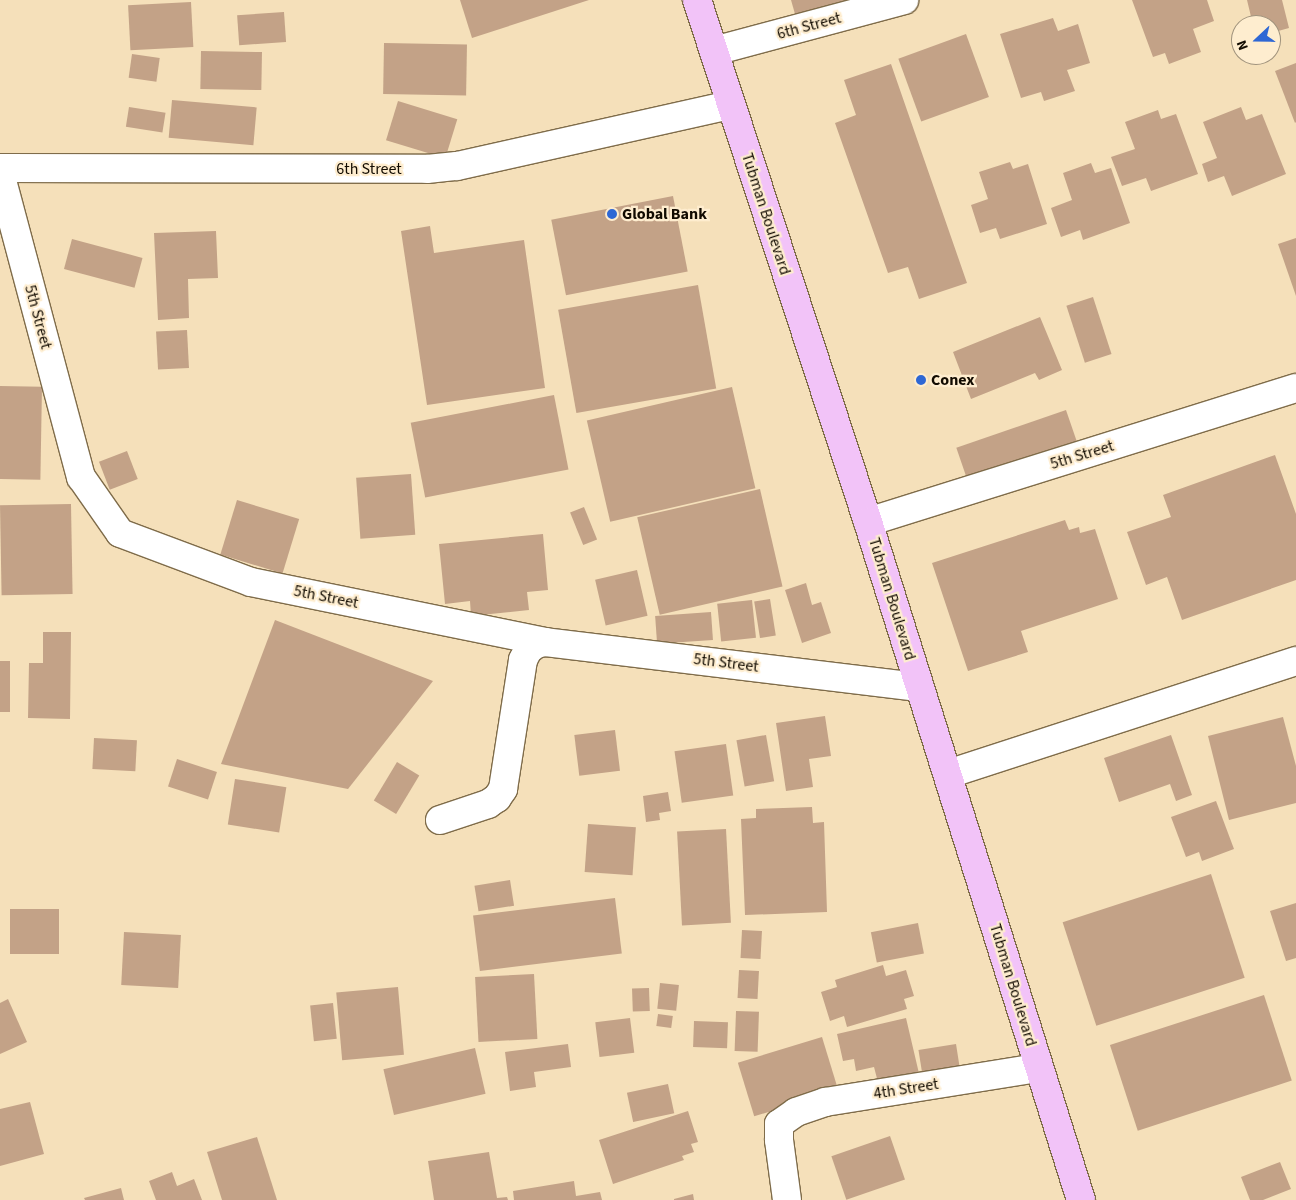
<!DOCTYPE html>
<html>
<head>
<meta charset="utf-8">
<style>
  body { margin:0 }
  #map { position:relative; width:1296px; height:1200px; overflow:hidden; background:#f5e0ba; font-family:"Source Sans 3",sans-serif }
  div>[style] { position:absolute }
  .building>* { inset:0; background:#c3a287; transform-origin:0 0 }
  .roads { filter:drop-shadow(1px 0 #7f6c4a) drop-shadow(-1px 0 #7f6c4a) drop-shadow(0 1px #7f6c4a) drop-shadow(0 -1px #7f6c4a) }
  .minor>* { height:28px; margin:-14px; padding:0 14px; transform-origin:14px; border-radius:14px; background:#fff }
  .trunk>* { height:28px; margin:-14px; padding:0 14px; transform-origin:14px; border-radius:14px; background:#f2c3f8 }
  .dots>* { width:14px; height:14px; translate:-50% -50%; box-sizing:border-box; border:2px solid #feedcf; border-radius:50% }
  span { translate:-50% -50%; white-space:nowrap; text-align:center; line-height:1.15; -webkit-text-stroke:4.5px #feedcf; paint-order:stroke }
  .street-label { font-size:16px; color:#120b01 }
  .poi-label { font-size:16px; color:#120b01; font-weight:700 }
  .left { translate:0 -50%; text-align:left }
  .north { position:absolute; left:1231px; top:15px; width:50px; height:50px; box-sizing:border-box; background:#feedcf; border:1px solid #a0937d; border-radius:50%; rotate:249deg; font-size:14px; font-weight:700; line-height:20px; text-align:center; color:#120b01 }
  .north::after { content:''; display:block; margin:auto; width:18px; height:22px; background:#2e67d4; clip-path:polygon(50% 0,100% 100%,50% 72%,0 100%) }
</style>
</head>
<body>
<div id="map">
  <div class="building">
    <div style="clip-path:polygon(460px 0,589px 0,472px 38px)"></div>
    <div style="clip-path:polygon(791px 0,855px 0,855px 1px,795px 14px)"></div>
    <div style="clip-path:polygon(1132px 0,1207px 0,1214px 21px,1193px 29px,1201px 52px,1169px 64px,1165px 53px,1153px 57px)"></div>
    <div style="clip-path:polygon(1247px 0,1282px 0,1289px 28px,1271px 33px,1271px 25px,1253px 25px)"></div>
    <div style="left:191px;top:2px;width:45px;height:63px;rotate:87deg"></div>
    <div style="left:284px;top:12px;width:30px;height:47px;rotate:86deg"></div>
    <div style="clip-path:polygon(1053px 18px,1058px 31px,1078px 24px,1090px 63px,1067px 70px,1075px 91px,1044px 101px,1041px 92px,1021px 98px,1000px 34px)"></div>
    <div style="left:966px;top:34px;width:67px;height:72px;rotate:70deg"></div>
    <div style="left:384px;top:43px;width:83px;height:51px;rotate:1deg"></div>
    <div style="left:201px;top:51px;width:61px;height:38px;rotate:1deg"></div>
    <div style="left:132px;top:54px;width:28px;height:24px;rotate:8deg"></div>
    <div style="clip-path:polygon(1296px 63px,1296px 122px,1295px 123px,1275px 71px)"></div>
    <div style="clip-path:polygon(891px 64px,967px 283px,919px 299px,908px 267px,888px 273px,835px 123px,856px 115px,844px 80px)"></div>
    <div style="left:172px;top:100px;width:85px;height:38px;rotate:5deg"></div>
    <div style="left:398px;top:101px;width:62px;height:41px;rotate:17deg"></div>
    <div style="left:129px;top:107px;width:37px;height:20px;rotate:9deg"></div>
    <div style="clip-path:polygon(1241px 107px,1246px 120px,1262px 114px,1286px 174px,1232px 196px,1224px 176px,1208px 182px,1202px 164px,1217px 158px,1203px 122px)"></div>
    <div style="clip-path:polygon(1158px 110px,1161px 119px,1176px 114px,1198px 174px,1151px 191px,1146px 178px,1122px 186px,1111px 157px,1135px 149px,1125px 122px)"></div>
    <div style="clip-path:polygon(1010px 162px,1013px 169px,1028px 164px,1047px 224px,1000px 239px,996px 228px,980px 233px,971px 205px,988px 199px,979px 172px)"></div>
    <div style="clip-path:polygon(1091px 163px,1095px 173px,1111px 168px,1130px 223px,1083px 240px,1080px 230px,1061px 237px,1051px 208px,1072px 200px,1063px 173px)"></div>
    <div style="left:673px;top:196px;width:77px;height:124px;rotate:79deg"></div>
    <div style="clip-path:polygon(430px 226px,434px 253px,524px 240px,545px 388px,427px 405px,401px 231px)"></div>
    <div style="clip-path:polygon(216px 231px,218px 278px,188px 279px,189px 318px,158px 320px,154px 233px)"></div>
    <div style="clip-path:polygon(1296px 238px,1296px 296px,1278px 244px)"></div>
    <div style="left:72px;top:239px;width:73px;height:31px;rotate:15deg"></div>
    <div style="left:698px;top:285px;width:105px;height:142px;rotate:80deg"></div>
    <div style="left:1093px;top:297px;width:60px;height:28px;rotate:72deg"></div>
    <div style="clip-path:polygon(1040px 317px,1062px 370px,1039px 380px,1035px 373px,971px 399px,953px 352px)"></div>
    <div style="left:187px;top:330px;width:38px;height:31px;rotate:87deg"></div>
    <div style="left:0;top:386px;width:42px;height:93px;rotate:1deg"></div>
    <div style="left:732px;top:387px;width:104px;height:149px;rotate:77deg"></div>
    <div style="left:554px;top:395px;width:76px;height:146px;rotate:79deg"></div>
    <div style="left:1066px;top:410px;width:34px;height:116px;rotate:71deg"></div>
    <div style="left:127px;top:451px;width:30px;height:30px;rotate:69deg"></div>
    <div style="clip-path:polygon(1275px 455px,1296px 514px,1296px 580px,1182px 620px,1167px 577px,1146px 585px,1127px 532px,1171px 517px,1163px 495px)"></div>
    <div style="left:411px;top:474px;width:61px;height:55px;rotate:86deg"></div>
    <div style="left:760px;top:489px;width:100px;height:126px;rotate:77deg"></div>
    <div style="left:237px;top:500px;width:65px;height:57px;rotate:17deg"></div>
    <div style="left:71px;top:504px;width:90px;height:71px;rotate:89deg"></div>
    <div style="left:584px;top:507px;width:35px;height:15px;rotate:68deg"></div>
    <div style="clip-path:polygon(1065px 520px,1069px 530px,1079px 527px,1080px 533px,1095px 529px,1118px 599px,1021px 631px,1028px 652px,968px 671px,932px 563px)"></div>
    <div style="clip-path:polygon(543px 534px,548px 590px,527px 592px,529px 610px,471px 616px,470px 601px,445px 604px,439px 544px)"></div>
    <div style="left:637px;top:570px;width:47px;height:43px;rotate:77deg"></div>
    <div style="clip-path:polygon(806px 583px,812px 605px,821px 602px,831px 633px,802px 643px,785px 590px)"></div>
    <div style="left:770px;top:599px;width:37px;height:16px;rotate:81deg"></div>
    <div style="left:752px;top:600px;width:38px;height:35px;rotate:84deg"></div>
    <div style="left:711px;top:612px;width:28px;height:56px;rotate:86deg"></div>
    <div style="clip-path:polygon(275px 620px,433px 681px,348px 789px,221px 764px)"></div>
    <div style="clip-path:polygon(43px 632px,71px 632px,70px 719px,28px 718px,29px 663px,43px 663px)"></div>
    <div style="left:0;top:661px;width:10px;height:51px"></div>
    <div style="clip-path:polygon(825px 716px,831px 756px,809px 759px,813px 787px,786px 791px,776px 723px)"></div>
    <div style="clip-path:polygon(1283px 717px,1296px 766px,1296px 803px,1229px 820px,1208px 736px)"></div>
    <div style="left:615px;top:730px;width:41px;height:41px;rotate:83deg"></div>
    <div style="left:766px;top:735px;width:47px;height:30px;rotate:80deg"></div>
    <div style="clip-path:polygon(1171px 735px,1192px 795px,1176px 801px,1170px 784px,1119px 802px,1104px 758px)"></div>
    <div style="left:94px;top:738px;width:43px;height:31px;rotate:3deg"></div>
    <div style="left:726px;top:744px;width:52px;height:52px;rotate:82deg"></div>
    <div style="left:177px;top:759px;width:42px;height:29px;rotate:18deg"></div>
    <div style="left:397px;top:762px;width:26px;height:45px;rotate:31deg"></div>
    <div style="left:235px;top:779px;width:52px;height:46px;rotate:9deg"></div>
    <div style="clip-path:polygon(668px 792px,671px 811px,659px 813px,660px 820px,646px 822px,643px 796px)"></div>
    <div style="clip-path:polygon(1216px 801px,1234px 849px,1202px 861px,1199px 852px,1186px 857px,1171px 817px)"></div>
    <div style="clip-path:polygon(812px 807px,813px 823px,824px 822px,827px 912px,745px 915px,741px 819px,756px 818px,756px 809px)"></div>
    <div style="left:588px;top:824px;width:48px;height:48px;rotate:4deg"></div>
    <div style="left:726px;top:829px;width:94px;height:49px;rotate:87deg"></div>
    <div style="left:1211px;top:874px;width:109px;height:156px;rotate:72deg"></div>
    <div style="left:510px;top:880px;width:26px;height:36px;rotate:81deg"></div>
    <div style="left:615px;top:898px;width:56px;height:143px;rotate:83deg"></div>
    <div style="clip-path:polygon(1296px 903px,1296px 958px,1286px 961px,1270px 911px)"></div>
    <div style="left:10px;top:909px;width:49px;height:45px"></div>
    <div style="left:918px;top:923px;width:31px;height:48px;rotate:79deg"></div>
    <div style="left:742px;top:930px;width:20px;height:28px;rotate:3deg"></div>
    <div style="left:124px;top:932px;width:57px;height:53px;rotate:3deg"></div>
    <div style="clip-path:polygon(883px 965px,886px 976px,906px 970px,914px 996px,904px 999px,907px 1009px,847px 1027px,844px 1016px,830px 1021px,821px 992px,837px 987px,835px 980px)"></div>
    <div style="left:739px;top:970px;width:20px;height:28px;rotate:3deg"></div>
    <div style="left:534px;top:974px;width:65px;height:59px;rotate:87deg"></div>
    <div style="left:660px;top:983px;width:19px;height:26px;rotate:6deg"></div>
    <div style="left:398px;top:987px;width:68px;height:62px;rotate:85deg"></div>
    <div style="left:649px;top:988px;width:23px;height:17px;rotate:88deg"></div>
    <div style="left:1264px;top:995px;width:90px;height:162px;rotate:72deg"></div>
    <div style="clip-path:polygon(8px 999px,27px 1042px,0 1054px,0 1003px)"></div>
    <div style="left:333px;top:1003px;width:36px;height:23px;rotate:84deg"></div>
    <div style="left:736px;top:1011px;width:23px;height:40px;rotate:2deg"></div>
    <div style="left:658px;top:1014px;width:15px;height:12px;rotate:8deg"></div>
    <div style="left:630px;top:1018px;width:35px;height:35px;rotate:83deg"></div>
    <div style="clip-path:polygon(906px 1018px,921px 1082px,880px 1090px,874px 1067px,856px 1071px,854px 1059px,843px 1061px,837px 1034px)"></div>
    <div style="left:694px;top:1021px;width:34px;height:26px;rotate:2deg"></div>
    <div style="left:822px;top:1037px;width:56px;height:88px;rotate:73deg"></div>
    <div style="clip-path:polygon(568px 1044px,571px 1067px,534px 1072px,536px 1087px,510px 1091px,505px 1052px)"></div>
    <div style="left:956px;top:1044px;width:26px;height:38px;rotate:81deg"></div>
    <div style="left:475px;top:1048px;width:47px;height:94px;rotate:77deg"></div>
    <div style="left:668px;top:1084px;width:30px;height:42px;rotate:78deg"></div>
    <div style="clip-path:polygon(30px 1102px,44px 1154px,0 1166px,0 1109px)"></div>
    <div style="clip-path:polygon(688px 1111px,698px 1142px,691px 1144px,694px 1152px,682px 1156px,684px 1160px,613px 1184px,599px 1140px)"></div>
    <div style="left:890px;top:1136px;width:46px;height:62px;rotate:71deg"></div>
    <div style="clip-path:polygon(257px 1137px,277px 1200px,222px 1200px,207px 1152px)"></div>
    <div style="clip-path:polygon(489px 1152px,497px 1198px,507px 1197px,508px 1200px,434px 1200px,428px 1161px)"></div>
    <div style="clip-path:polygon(1280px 1162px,1291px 1189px,1263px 1200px,1250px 1200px,1241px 1177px)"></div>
    <div style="clip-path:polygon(172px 1172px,177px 1186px,194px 1179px,202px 1200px,156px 1200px,149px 1181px)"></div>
    <div style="clip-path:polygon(574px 1181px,576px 1196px,600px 1192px,602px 1200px,514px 1200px,513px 1191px)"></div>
    <div style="clip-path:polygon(121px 1188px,124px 1200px,85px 1200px,84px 1198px)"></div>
    <div style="clip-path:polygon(693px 1194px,694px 1200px,674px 1200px,674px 1199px)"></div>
  </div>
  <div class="roads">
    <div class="minor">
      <div style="left:714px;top:51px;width:197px;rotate:-15deg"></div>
      <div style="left:0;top:168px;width:427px;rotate:0.1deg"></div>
      <div style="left:427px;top:169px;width:30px;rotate:-6deg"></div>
      <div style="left:457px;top:166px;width:280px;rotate:-12.6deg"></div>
      <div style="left:0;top:173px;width:315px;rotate:75.1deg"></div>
      <div style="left:81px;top:477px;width:68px;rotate:55.1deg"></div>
      <div style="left:120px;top:533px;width:140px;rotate:20.5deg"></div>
      <div style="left:251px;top:582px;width:300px;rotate:11.5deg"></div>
      <div style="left:545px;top:642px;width:377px;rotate:6.9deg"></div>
      <div style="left:868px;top:522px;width:448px;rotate:-17.4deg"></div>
      <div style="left:948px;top:774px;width:366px;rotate:-18deg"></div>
      <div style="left:440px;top:820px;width:51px;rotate:-18.4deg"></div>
      <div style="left:488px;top:804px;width:11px;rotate:-34deg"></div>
      <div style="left:497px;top:798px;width:11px;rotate:-56deg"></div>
      <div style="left:503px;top:789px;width:131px;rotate:-81.2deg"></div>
      <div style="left:523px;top:660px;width:11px;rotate:-63deg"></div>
      <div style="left:528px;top:650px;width:10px;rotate:-37deg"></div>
      <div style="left:536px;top:644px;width:9px;rotate:-13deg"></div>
      <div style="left:787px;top:1200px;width:61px;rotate:-97.6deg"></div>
      <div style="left:779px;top:1140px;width:16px;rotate:-90deg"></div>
      <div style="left:779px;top:1124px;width:21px;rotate:-35deg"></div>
      <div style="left:796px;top:1112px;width:31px;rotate:-19deg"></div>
      <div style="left:825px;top:1102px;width:216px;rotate:-9.1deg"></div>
    </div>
    <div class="trunk">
      <div style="left:697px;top:0;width:549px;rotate:71.86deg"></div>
      <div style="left:868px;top:522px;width:711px;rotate:72.56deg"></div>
    </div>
  </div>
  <div class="dots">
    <div style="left:612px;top:214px;background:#2e67d4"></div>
    <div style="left:921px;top:380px;background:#2e67d4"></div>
  </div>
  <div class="street-label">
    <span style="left:809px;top:26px;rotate:-15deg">6th Street</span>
    <span style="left:369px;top:169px">6th Street</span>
    <span style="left:766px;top:214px;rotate:72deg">Tubman Boulevard</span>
    <span style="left:38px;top:317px;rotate:75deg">5th Street</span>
    <span style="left:1082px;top:455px;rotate:-17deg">5th Street</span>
    <span style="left:326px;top:597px;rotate:11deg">5th Street</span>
    <span style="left:892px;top:599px;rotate:73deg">Tubman Boulevard</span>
    <span style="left:726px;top:663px;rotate:7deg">5th Street</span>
    <span style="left:1013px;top:985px;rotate:73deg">Tubman Boulevard</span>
    <span style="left:906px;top:1089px;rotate:-9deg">4th Street</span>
  </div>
  <div class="poi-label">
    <span class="left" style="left:622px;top:214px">Global Bank</span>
    <span class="left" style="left:931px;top:380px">Conex</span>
  </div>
  <div class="north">N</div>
</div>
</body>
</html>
